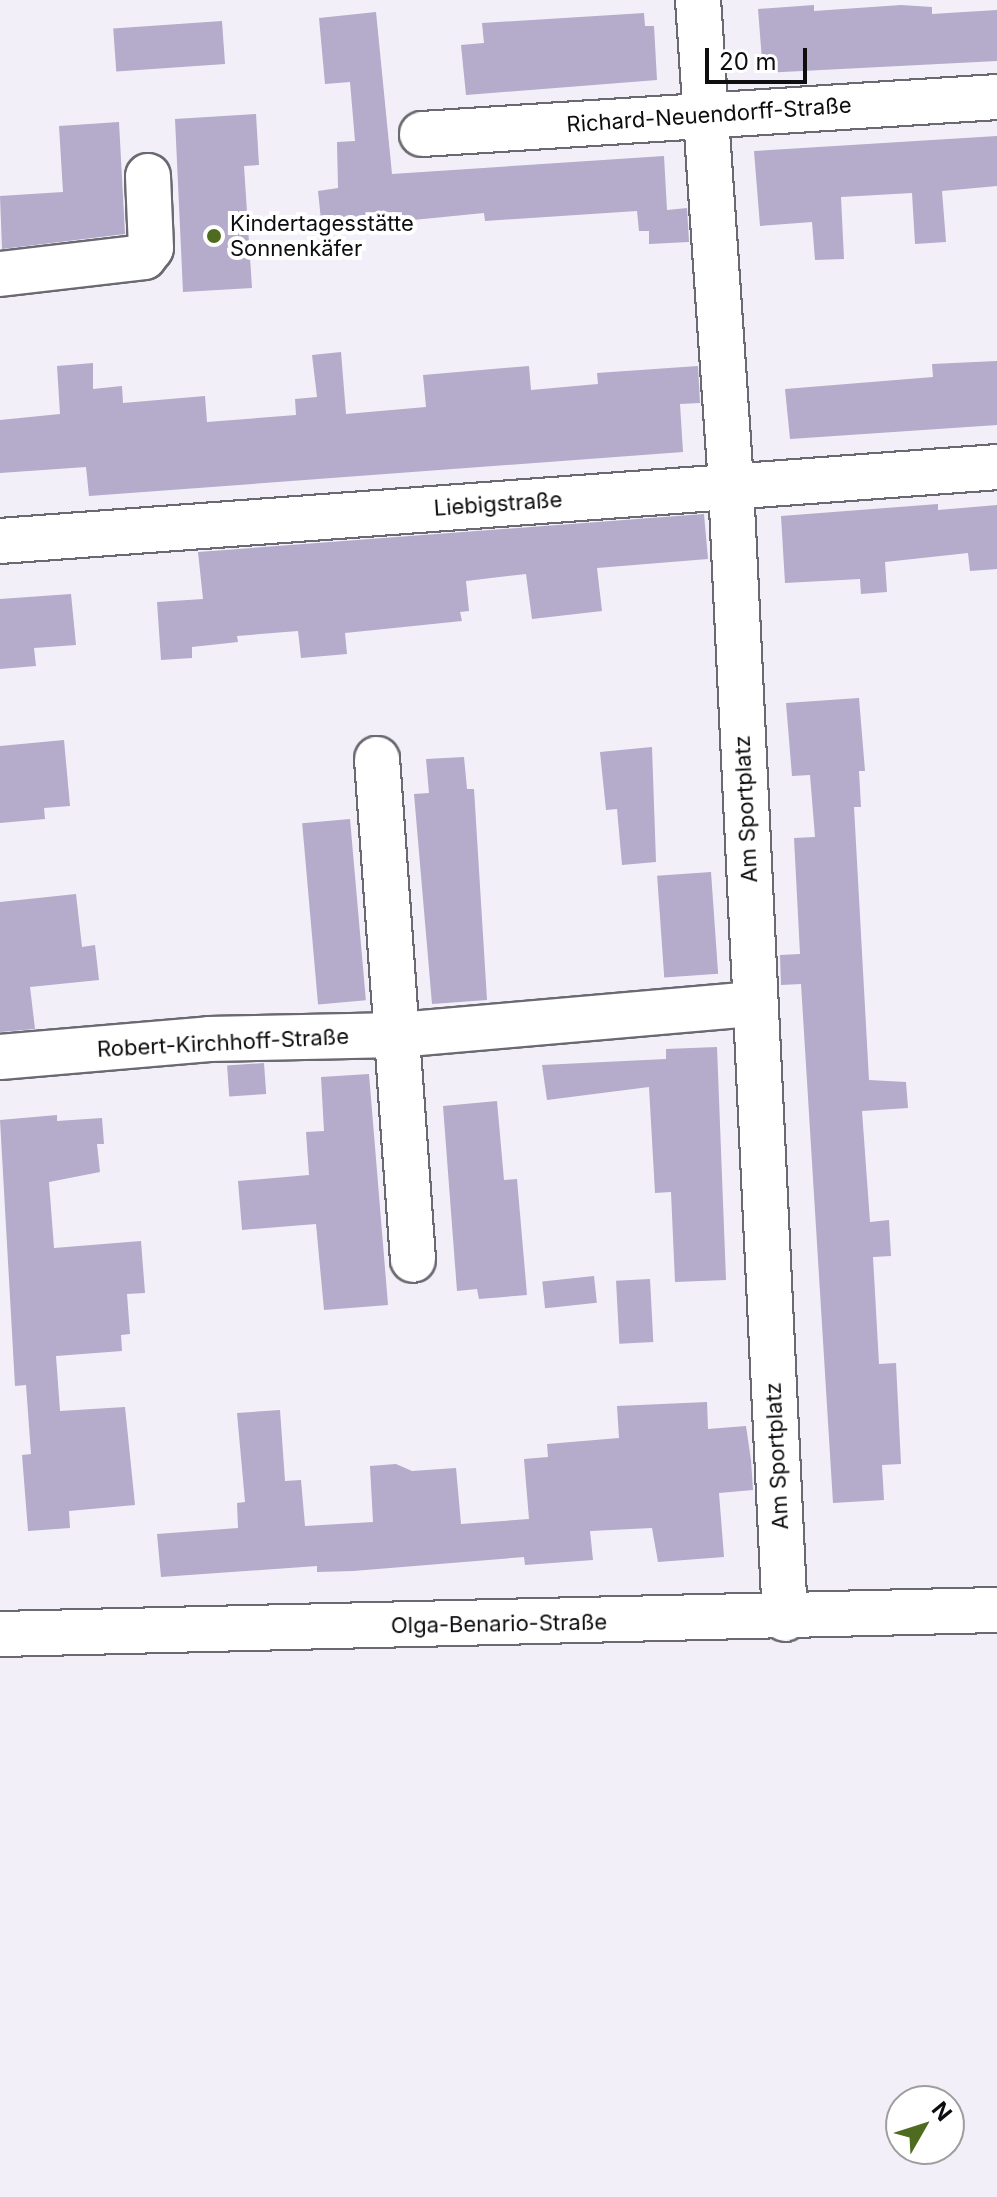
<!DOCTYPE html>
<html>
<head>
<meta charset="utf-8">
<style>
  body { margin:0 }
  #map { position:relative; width:997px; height:2197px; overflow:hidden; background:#f2eff8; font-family:Inter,sans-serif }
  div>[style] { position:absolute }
  .building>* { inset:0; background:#b5abca; transform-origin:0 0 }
  .roads { filter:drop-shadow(2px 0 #6b6971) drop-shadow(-2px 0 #6b6971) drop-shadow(0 2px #6b6971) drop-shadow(0 -2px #6b6971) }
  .minor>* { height:44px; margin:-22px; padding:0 22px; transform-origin:22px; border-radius:22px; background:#fff }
  .dots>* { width:22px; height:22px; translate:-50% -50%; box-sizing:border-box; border:4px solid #fff; border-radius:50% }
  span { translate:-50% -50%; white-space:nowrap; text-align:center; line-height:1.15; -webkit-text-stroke:8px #fff; paint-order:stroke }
  .street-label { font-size:22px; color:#0e0d10 }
  .poi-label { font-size:22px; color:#0e0d10 }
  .left { translate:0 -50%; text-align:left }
  .north { position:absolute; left:885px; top:2085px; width:80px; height:80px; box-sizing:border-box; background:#fff; border:2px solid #9f9e9f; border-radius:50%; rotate:51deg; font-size:22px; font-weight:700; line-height:32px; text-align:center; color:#0e0d10 }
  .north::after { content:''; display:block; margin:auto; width:28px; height:36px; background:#4e6b1f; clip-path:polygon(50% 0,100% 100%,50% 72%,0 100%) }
  .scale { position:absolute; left:705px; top:48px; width:102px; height:36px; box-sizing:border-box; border:4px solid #0e0d10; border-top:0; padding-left:10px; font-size:24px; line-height:28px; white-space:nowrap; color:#0e0d10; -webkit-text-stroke:6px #fff; paint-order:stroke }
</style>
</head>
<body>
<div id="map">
  <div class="building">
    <div style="clip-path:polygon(814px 5px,814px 11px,901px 5px,932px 7px,932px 14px,997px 10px,997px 61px,763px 73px,758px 9px)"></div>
    <div style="clip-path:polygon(376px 12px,392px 174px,664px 156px,667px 210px,687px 208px,689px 242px,649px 244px,649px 231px,639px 231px,637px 211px,485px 221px,484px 213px,342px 227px,340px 218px,321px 220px,318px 191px,338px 188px,337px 142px,355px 141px,350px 82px,325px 84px,319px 18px)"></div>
    <div style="clip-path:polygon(644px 13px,645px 26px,654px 26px,657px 80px,466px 95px,461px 45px,484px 43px,482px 23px)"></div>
    <div style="left:222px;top:21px;width:43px;height:109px;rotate:86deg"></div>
    <div style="clip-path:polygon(256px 114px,259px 165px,244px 166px,252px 288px,183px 292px,175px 119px)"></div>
    <div style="clip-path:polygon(119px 122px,125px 234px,2px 249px,0 196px,63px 192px,59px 126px)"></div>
    <div style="clip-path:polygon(997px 136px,997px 186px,942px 191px,946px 242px,915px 244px,912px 193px,841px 197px,844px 259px,815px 260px,812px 222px,760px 226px,754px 151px)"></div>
    <div style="clip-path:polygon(341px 352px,346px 414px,426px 407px,423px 375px,529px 366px,531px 390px,598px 384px,597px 373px,698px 366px,700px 403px,680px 404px,683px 452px,89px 496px,86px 467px,0 473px,0 420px,60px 414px,57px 366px,93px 363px,93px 389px,122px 386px,123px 403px,205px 396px,207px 422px,296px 415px,295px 399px,317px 397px,312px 355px)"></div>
    <div style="clip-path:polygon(997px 361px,997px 425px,790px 439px,785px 389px,933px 377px,932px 364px)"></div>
    <div style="clip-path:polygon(938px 504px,938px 510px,997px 505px,997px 569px,970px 571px,968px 553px,885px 562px,887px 592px,861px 594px,860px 579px,785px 583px,781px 516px)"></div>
    <div style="clip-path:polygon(704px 514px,708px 559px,597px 568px,602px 611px,532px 619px,526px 574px,466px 581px,469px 611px,460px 612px,462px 621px,345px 633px,347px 654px,301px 658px,298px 631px,237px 636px,238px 642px,192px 647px,192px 658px,161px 660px,157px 602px,203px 599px,198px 552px)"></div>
    <div style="clip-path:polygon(71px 594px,76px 645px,34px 648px,36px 666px,0 669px,0 599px)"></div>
    <div style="clip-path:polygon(859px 698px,865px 771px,859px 771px,861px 807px,854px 807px,869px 1080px,906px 1082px,908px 1108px,862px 1111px,870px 1222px,889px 1220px,891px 1256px,873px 1257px,879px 1364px,896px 1363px,901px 1464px,882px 1465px,884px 1500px,833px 1503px,801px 984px,781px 985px,780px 955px,800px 954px,794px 838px,815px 837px,810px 775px,792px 776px,786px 703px)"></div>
    <div style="clip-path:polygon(64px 740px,70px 806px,44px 808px,45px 819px,0 823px,0 746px)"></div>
    <div style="clip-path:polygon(652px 747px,656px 862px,622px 865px,617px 809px,606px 810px,600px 752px)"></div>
    <div style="clip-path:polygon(464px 757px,467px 789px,474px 789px,487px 1000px,432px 1004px,414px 794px,429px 793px,426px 759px)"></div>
    <div style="left:350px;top:819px;width:182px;height:48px;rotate:85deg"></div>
    <div style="left:711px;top:872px;width:102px;height:54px;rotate:86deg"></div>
    <div style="clip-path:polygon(76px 894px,82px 947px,95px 945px,99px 980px,30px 987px,35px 1029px,0 1032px,0 902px)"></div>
    <div style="clip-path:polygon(717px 1047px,726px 1280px,675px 1282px,671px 1192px,655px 1193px,649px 1087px,547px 1100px,542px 1065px,666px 1059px,666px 1049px)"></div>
    <div style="left:264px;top:1063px;width:31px;height:37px;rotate:86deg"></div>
    <div style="clip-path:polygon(369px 1074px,388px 1305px,324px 1310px,316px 1224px,242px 1230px,238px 1181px,309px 1175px,306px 1132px,324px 1131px,321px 1077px)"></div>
    <div style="clip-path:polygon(497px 1101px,504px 1180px,517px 1179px,527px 1295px,479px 1299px,477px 1289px,457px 1291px,443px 1106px)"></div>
    <div style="clip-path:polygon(57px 1115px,57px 1121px,102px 1118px,104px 1144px,97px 1144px,100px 1172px,49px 1182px,54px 1248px,141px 1241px,145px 1293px,127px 1294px,130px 1334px,121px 1335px,122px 1351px,56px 1356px,60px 1411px,125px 1407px,135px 1505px,69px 1511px,70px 1528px,28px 1531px,22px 1455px,31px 1454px,26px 1385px,15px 1386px,0 1120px)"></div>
    <div style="left:594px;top:1276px;width:27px;height:52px;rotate:84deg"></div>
    <div style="left:650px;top:1279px;width:63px;height:34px;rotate:87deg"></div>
    <div style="clip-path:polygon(707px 1402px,708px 1429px,746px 1426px,751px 1460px,753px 1490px,719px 1493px,724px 1557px,658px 1562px,652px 1528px,590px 1531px,593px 1560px,525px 1565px,524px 1557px,353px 1571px,317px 1572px,317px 1566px,161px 1577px,157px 1534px,238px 1528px,237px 1503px,245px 1502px,237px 1413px,280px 1410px,285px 1481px,301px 1480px,305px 1526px,373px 1522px,370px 1466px,396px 1464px,412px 1471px,456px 1468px,461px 1524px,529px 1519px,524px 1459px,548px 1457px,547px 1444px,619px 1438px,617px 1406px)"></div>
  </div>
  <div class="roads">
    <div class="minor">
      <div style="left:698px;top:0;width:487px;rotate:86.1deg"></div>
      <div style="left:731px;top:486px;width:1134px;rotate:87.27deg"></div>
      <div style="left:422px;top:134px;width:576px;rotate:-3.68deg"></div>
      <div style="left:0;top:274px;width:145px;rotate:-6.7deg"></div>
      <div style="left:144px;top:257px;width:11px;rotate:-52deg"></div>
      <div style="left:151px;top:248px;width:72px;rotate:-92.4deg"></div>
      <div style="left:0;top:541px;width:1000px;rotate:-4.24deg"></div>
      <div style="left:377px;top:759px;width:502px;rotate:85.89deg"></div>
      <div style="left:0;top:1057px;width:210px;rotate:-4.9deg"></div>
      <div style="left:209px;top:1039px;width:189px;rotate:-1.2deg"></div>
      <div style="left:398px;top:1035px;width:358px;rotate:-5deg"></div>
      <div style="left:0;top:1634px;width:997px;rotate:-1.38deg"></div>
    </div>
  </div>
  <div class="dots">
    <div style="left:214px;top:236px;background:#4e6b1f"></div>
  </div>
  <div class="street-label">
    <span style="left:709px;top:115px;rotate:-4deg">Richard-Neuendorff-Straße</span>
    <span style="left:498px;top:504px;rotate:-4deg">Liebigstraße</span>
    <span style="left:746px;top:809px;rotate:-93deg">Am Sportplatz</span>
    <span style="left:223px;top:1043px;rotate:-3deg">Robert-Kirchhoff-Straße</span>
    <span style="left:777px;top:1456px;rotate:-93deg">Am Sportplatz</span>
    <span style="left:499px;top:1624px;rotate:-1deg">Olga-Benario-Straße</span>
  </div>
  <div class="poi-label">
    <span class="left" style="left:230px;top:236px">Kindertagesstätte<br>Sonnenkäfer</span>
  </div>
  <div class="north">N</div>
  <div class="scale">20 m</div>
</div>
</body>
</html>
